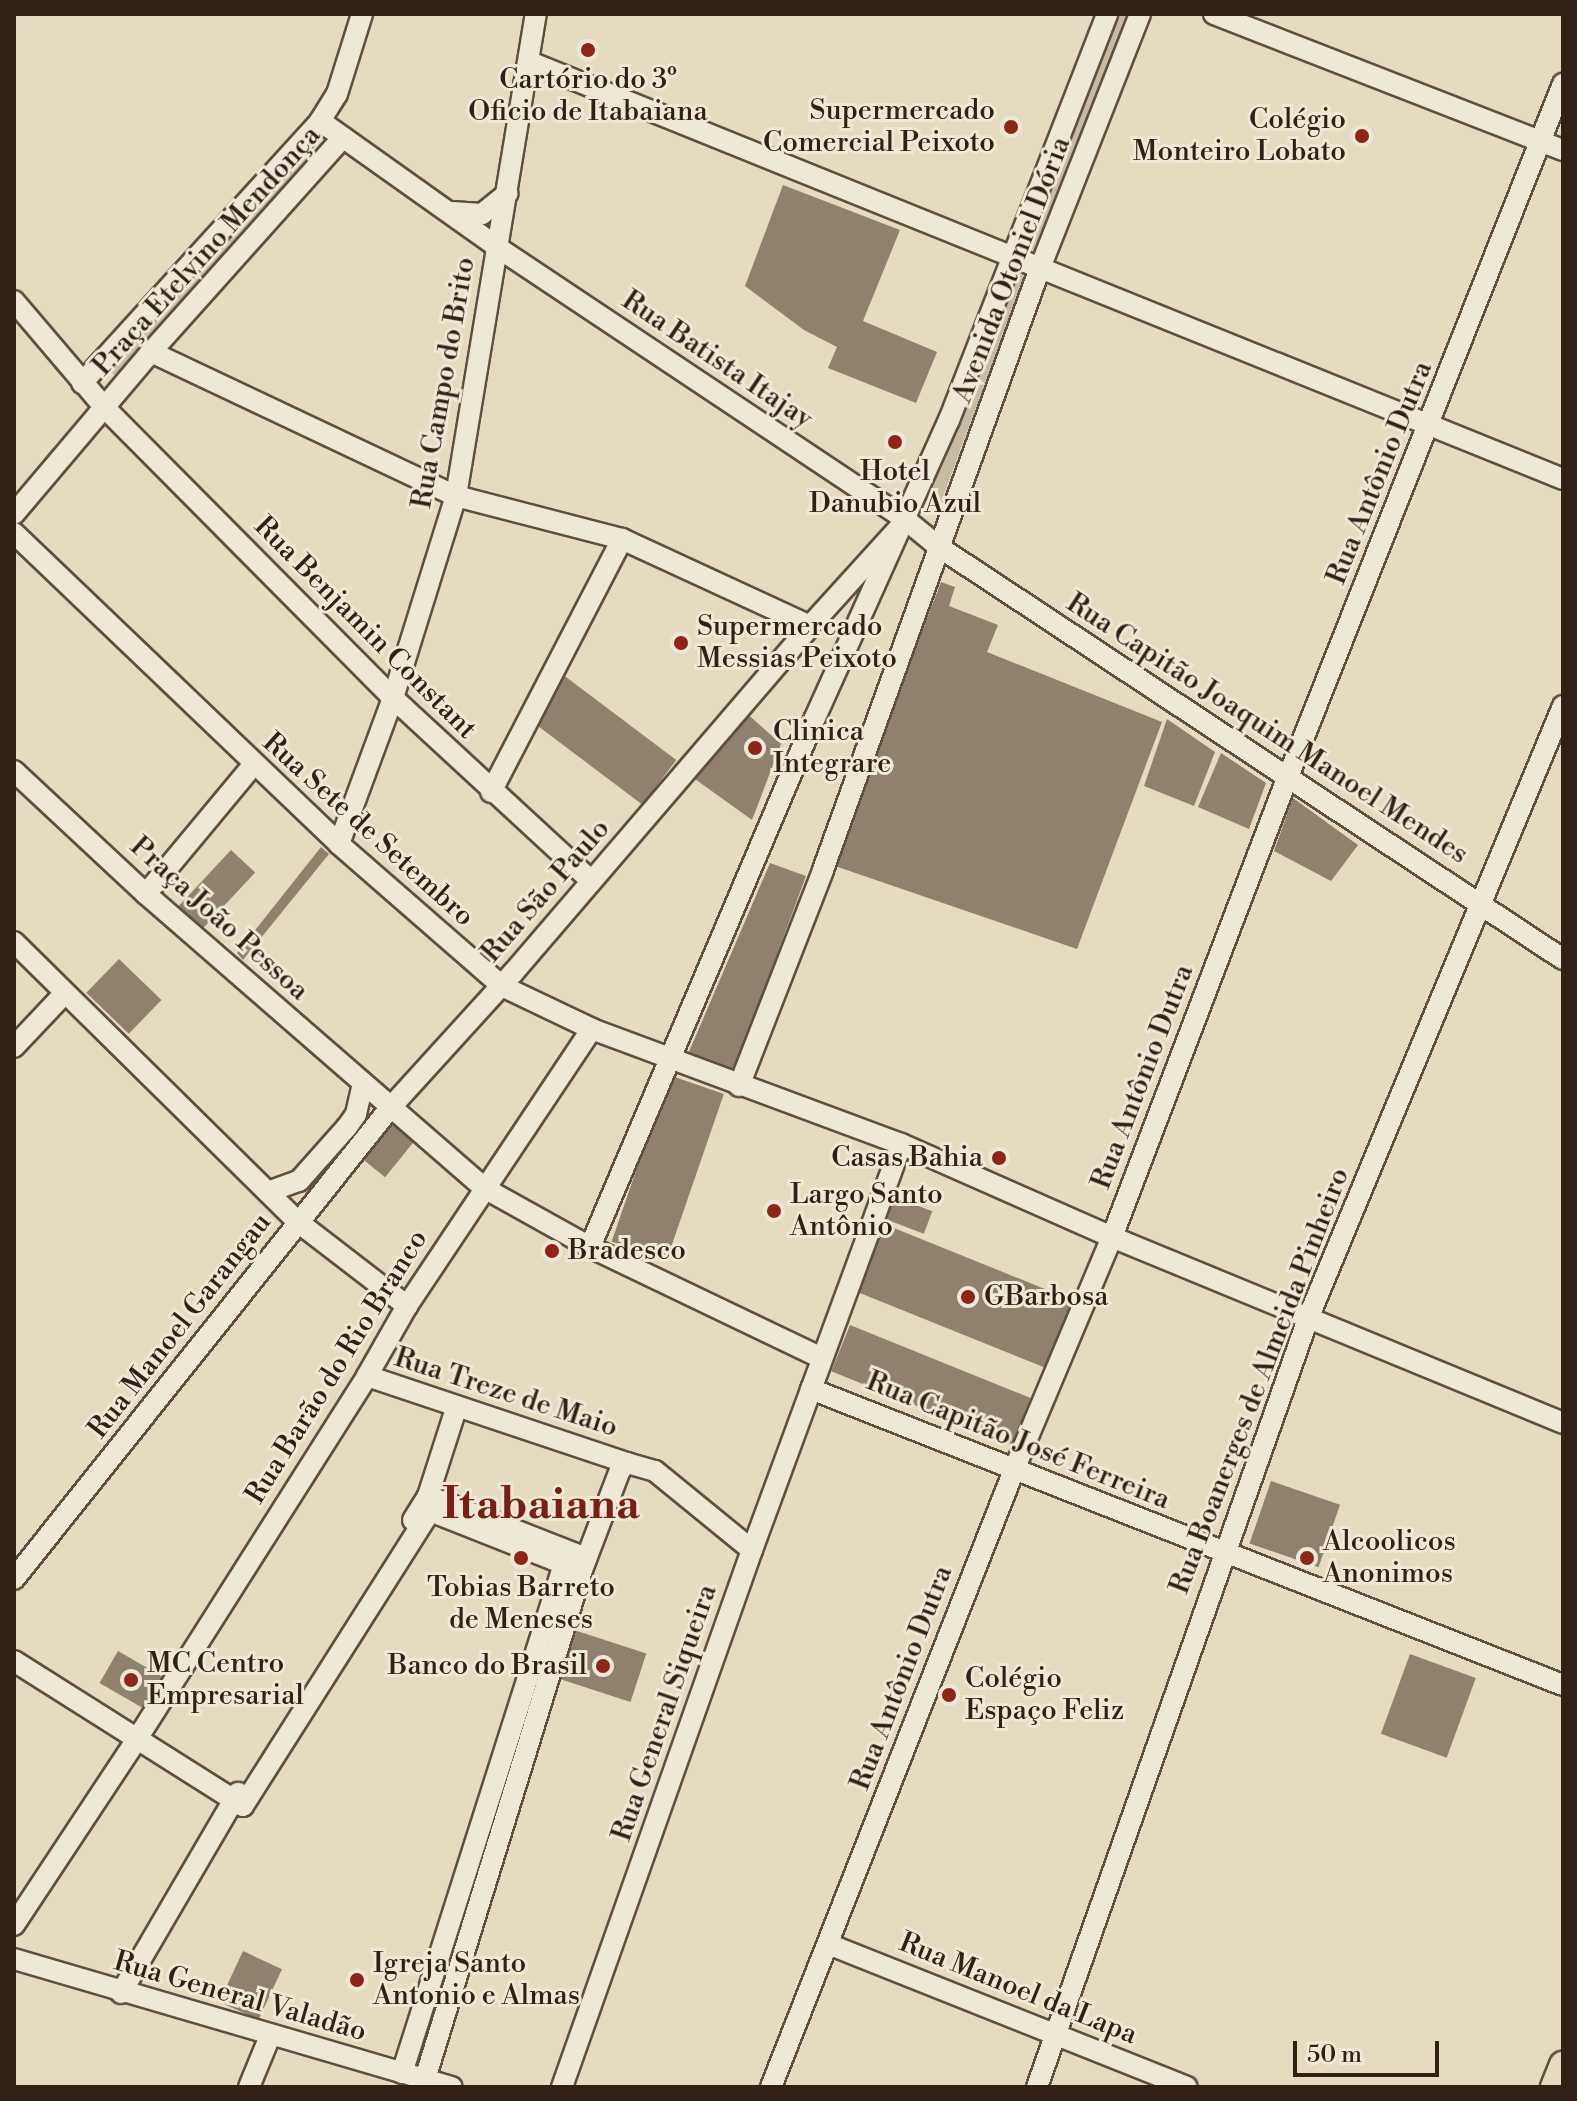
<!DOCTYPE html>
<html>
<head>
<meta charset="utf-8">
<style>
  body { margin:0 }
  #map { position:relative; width:1577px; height:2101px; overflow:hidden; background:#e5dbc0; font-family:"Libre Bodoni",serif }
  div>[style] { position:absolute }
  .green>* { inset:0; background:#c6bba3 }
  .building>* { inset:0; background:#8f816e; transform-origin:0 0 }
  .roads { filter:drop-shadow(2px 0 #5e4f40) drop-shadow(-2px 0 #5e4f40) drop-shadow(0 2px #5e4f40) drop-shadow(0 -2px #5e4f40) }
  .minor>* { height:20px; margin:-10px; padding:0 10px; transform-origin:10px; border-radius:10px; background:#eee8d6 }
  .major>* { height:26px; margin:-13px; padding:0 13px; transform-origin:13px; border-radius:13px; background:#e5dbc0 }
  .dots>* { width:22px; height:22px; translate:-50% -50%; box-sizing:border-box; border:4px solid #eee8d6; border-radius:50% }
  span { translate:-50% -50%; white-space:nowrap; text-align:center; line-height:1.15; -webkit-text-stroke:6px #eee8d6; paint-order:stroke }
  .poi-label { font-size:28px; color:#312016 }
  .right { translate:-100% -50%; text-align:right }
  .left { translate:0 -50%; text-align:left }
  .street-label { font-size:28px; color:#312016 }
  .town-label { font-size:44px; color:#7a1f14; font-weight:700 }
  .frame { position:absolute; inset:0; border:16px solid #312016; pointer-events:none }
  .scale { position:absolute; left:1293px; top:2041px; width:146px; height:36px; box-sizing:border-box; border:4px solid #312016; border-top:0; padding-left:10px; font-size:24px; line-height:28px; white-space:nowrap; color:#312016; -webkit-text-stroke:6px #eee8d6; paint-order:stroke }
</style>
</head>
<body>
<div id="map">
  <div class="green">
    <div style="clip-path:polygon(1120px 14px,1129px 14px,1035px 251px,1025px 246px)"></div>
    <div style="clip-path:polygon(304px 150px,312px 154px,115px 376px,108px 368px)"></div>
    <div style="clip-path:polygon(1016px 273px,1025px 276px,939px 507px,926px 501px)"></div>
  </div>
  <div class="building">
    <div style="clip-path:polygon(783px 185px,900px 230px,863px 321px,937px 352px,916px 403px,828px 368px,837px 347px,804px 330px,745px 286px)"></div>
    <div style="clip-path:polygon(941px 582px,955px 587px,949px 606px,998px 625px,987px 652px,1162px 722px,1077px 949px,832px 865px)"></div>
    <div style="left:562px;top:674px;width:143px;height:56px;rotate:37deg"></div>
    <div style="clip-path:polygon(744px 711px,781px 744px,752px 820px,688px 774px)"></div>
    <div style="clip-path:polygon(1167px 719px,1215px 752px,1194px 806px,1144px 786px)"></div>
    <div style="clip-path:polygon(1221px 753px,1266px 783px,1249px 829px,1198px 807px)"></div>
    <div style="clip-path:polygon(1293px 798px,1358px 845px,1331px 881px,1274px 851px)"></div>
    <div style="clip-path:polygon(321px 847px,329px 854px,243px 960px,237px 953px)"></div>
    <div style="left:231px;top:850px;width:33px;height:78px;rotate:43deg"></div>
    <div style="clip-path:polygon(770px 863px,806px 876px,734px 1071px,688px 1054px)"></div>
    <div style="left:119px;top:959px;width:59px;height:47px;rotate:44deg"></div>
    <div style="left:669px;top:1075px;width:58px;height:176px;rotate:19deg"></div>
    <div style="left:389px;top:1120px;width:33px;height:47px;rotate:39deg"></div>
    <div style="left:895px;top:1197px;width:40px;height:24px;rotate:21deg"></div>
    <div style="left:884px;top:1224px;width:206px;height:73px;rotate:22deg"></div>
    <div style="left:850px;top:1325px;width:195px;height:50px;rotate:22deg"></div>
    <div style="left:1271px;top:1481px;width:73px;height:66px;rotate:19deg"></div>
    <div style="left:574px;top:1630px;width:76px;height:51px;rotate:18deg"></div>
    <div style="left:118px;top:1651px;width:53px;height:37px;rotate:30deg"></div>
    <div style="left:1410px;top:1654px;width:70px;height:85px;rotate:20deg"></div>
    <div style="left:243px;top:1951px;width:43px;height:56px;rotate:25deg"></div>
  </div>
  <div class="roads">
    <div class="minor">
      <div style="left:1214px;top:14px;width:375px;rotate:21.3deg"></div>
      <div style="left:530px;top:62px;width:1114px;rotate:21.98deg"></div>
      <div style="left:320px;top:121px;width:217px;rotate:35.4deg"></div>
      <div style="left:497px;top:247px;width:492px;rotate:33.7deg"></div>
      <div style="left:906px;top:520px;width:43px;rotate:39.3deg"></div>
      <div style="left:939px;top:547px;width:748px;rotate:33.44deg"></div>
      <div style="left:452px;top:212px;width:30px;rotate:4deg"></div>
      <div style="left:482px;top:214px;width:33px;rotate:-39deg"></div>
      <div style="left:14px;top:301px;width:140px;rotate:49.6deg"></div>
      <div style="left:105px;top:408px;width:409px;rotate:45.2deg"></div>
      <div style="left:393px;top:698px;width:270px;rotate:42.7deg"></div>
      <div style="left:151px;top:352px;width:337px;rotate:25.3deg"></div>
      <div style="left:456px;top:496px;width:171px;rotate:14.5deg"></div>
      <div style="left:622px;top:539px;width:207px;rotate:24.8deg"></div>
      <div style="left:82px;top:383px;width:354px;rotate:-47.7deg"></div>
      <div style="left:320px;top:121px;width:32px;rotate:-58deg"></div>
      <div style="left:337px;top:94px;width:84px;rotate:-72.6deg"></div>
      <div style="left:14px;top:514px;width:212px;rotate:-49.8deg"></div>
      <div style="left:151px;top:352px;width:288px;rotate:-48.2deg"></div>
      <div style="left:14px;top:533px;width:450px;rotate:43.7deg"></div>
      <div style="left:339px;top:844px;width:216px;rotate:41.1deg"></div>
      <div style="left:502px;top:986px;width:100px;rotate:25.5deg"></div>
      <div style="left:592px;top:1029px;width:330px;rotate:20.4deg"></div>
      <div style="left:901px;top:1144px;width:231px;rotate:23.8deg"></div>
      <div style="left:1112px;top:1237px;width:488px;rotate:22.4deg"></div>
      <div style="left:14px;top:771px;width:180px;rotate:43deg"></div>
      <div style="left:146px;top:894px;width:448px;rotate:41deg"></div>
      <div style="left:484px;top:1188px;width:121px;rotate:29.1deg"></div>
      <div style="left:590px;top:1247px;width:257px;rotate:25.6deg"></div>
      <div style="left:491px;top:792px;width:285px;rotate:-62.6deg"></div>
      <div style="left:339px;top:844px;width:156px;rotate:-69.7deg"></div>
      <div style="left:393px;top:698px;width:212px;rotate:-72.7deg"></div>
      <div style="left:456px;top:496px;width:489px;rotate:-80.6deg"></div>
      <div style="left:146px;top:894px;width:169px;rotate:-50.3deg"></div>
      <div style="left:14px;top:942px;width:399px;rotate:44.6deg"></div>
      <div style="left:298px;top:1222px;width:138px;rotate:37.6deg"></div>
      <div style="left:14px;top:1047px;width:74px;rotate:-46.6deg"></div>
      <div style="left:739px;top:1086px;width:232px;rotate:-68.7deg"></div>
      <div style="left:823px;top:870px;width:640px;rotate:-70.18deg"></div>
      <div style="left:1040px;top:268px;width:273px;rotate:-68.5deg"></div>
      <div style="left:268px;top:1192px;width:33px;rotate:-20deg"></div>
      <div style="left:299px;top:1181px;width:72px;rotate:-48.4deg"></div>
      <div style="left:347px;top:1127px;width:16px;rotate:-55deg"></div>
      <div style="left:356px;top:1114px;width:31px;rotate:-77deg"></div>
      <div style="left:590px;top:1247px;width:573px;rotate:-66.97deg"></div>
      <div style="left:814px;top:720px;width:329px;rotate:-65.8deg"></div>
      <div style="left:949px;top:420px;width:436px;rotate:-68.7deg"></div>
      <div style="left:367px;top:1376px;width:274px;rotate:18.5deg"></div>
      <div style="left:811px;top:1389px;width:808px;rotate:21.49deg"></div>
      <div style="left:429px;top:1507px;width:11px;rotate:-95deg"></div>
      <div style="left:428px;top:1496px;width:91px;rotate:-72.2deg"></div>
      <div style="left:413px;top:1520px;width:28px;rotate:-58deg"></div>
      <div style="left:428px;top:1496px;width:170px;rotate:21.4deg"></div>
      <div style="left:14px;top:1579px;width:603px;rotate:-51.4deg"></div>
      <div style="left:390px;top:1108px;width:183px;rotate:-47.7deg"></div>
      <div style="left:513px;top:973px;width:457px;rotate:-49.4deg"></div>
      <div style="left:810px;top:626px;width:143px;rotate:-47.8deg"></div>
      <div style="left:14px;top:1661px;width:271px;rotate:32.3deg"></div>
      <div style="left:243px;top:1806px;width:349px;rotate:-57.6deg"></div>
      <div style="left:430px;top:1511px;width:144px;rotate:21.6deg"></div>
      <div style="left:564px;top:1564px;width:534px;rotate:107.65deg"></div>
      <div style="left:14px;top:1925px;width:223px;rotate:-56.5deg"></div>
      <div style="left:137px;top:1739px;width:430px;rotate:-57.6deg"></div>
      <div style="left:367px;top:1376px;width:81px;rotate:-60.3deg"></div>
      <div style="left:407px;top:1306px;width:333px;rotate:-56.3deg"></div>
      <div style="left:828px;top:1944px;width:386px;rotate:21.7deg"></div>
      <div style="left:14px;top:1959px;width:456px;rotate:16.3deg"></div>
      <div style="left:121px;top:1993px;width:232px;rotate:-59.7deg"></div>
      <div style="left:425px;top:2079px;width:533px;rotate:-72.86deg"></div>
      <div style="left:582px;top:1570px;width:107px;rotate:-69.2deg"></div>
      <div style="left:620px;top:1470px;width:10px;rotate:-45deg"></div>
      <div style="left:627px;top:1463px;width:29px;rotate:16deg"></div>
      <div style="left:655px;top:1471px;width:125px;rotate:39.2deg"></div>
      <div style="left:249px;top:2087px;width:55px;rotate:-67.6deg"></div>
      <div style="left:562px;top:2087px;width:570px;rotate:-70.52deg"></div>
      <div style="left:752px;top:1550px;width:432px;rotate:-69.8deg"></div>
      <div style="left:771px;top:2087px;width:663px;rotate:-68.5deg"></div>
      <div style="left:1014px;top:1470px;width:253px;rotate:-67.2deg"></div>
      <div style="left:1112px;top:1237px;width:493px;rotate:-69.1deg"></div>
      <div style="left:1288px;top:777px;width:746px;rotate:-68.36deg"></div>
      <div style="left:1037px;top:2087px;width:818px;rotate:-70.57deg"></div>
      <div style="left:1309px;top:1316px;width:661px;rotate:-67.39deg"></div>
    </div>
    <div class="major">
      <div style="left:1554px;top:2087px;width:24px;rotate:-68deg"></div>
    </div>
  </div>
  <div class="dots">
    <div style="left:588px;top:50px;background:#8f2418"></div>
    <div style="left:1011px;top:127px;background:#8f2418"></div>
    <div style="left:1362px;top:136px;background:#8f2418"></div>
    <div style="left:895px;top:442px;background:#8f2418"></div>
    <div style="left:681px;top:643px;background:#8f2418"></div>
    <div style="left:755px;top:748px;background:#8f2418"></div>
    <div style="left:999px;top:1158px;background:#8f2418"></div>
    <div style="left:774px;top:1211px;background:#8f2418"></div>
    <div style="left:552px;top:1251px;background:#8f2418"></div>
    <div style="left:968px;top:1297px;background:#8f2418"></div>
    <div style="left:521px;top:1558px;background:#8f2418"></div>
    <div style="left:1307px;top:1558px;background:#8f2418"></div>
    <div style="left:603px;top:1666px;background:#8f2418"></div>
    <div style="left:131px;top:1680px;background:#8f2418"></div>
    <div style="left:949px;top:1695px;background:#8f2418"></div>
    <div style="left:357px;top:1980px;background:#8f2418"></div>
  </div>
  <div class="poi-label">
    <span style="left:588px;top:96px">Cartório do 3º<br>Oficio de Itabaiana</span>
    <span class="right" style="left:995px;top:127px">Supermercado<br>Comercial Peixoto</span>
    <span class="right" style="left:1346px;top:136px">Colégio<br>Monteiro Lobato</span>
    <span style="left:895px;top:488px">Hotel<br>Danubio Azul</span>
    <span class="left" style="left:697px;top:643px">Supermercado<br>Messias Peixoto</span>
    <span class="left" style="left:773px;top:748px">Clinica<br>Integrare</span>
    <span class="right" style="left:983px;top:1158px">Casas Bahia</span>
    <span class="left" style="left:790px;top:1211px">Largo Santo<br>Antônio</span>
    <span class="left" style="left:568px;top:1251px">Bradesco</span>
    <span class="left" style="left:984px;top:1297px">GBarbosa</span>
    <span class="left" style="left:1323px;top:1558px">Alcoolicos<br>Anonimos</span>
    <span style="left:521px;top:1604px">Tobias Barreto<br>de Meneses</span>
    <span class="left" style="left:147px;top:1680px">MC Centro<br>Empresarial</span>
    <span class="right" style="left:587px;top:1666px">Banco do Brasil</span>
    <span class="left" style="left:965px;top:1695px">Colégio<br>Espaço Feliz</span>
    <span class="left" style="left:373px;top:1980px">Igreja Santo<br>Antonio e Almas</span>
  </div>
  <div class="street-label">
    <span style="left:207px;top:251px;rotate:-48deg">Praça Etelvino Mendonça</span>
    <span style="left:1012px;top:270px;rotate:-69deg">Avenida Otoniel Dória</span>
    <span style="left:717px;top:360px;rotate:34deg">Rua Batista Itajay</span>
    <span style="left:444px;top:383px;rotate:-80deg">Rua Campo do Brito</span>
    <span style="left:1380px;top:473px;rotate:-68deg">Rua Antônio Dutra</span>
    <span style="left:365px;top:628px;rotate:45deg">Rua Benjamin Constant</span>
    <span style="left:1267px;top:729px;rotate:33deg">Rua Capitão Joaquim Manoel Mendes</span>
    <span style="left:368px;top:830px;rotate:42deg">Rua Sete de Setembro</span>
    <span style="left:546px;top:891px;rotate:-49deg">Rua São Paulo</span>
    <span style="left:219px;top:919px;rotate:42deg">Praça João Pessoa</span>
    <span style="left:1143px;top:1077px;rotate:-69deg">Rua Antônio Dutra</span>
    <span style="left:180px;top:1326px;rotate:-52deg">Rua Manoel Garangau</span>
    <span style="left:337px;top:1367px;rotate:-58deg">Rua Barão do Rio Branco</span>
    <span style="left:1260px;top:1381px;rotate:-69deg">Rua Boanerges de Almeida Pinheiro</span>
    <span style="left:506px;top:1393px;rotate:18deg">Rua Treze de Maio</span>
    <span style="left:1018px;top:1441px;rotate:22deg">Rua Capitão José Ferreira</span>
    <span style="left:902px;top:1678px;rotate:-69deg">Rua Antônio Dutra</span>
    <span style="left:665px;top:1713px;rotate:-71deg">Rua General Siqueira</span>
    <span style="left:1018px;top:1989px;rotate:22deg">Rua Manoel da Lapa</span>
    <span style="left:240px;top:1997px;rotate:16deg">Rua General Valadão</span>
  </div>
  <div class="town-label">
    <span style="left:541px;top:1505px">Itabaiana</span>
  </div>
  <div class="frame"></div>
  <div class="scale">50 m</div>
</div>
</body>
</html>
